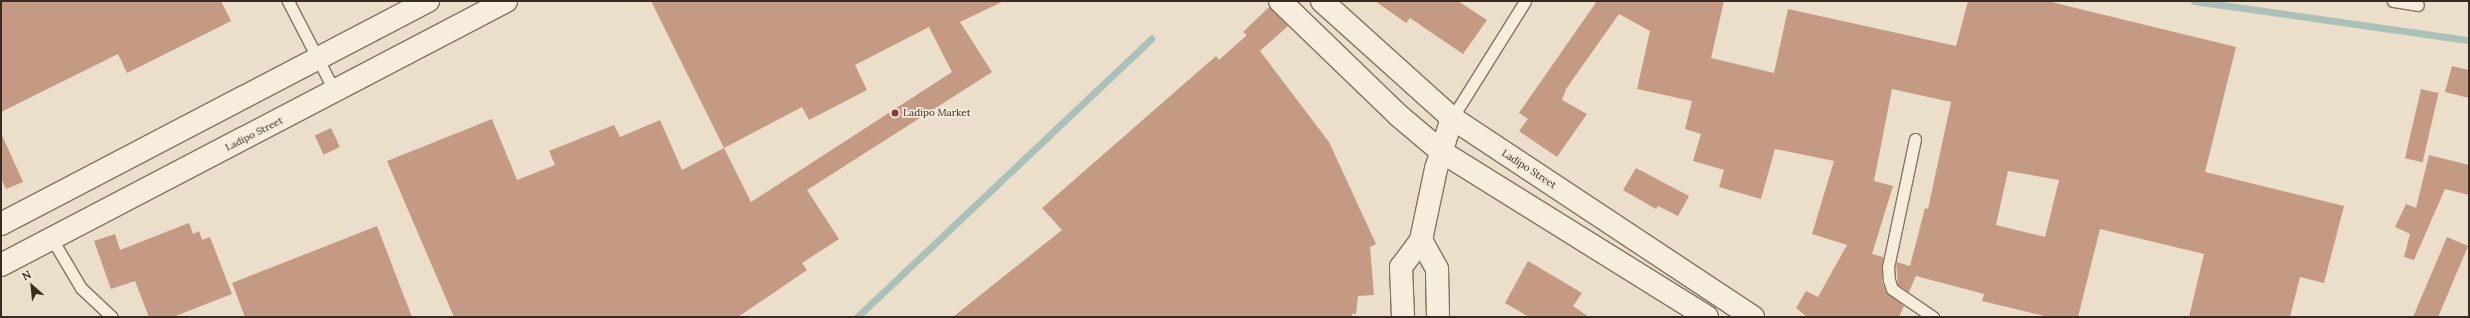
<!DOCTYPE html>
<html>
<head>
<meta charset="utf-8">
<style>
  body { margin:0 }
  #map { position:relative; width:2470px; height:318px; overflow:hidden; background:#ebdfcb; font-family:Lora,serif }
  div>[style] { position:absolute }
  .stream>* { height:7px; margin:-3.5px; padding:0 3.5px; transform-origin:3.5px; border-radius:3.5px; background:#abc0b8 }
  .building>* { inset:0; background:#c59a84; transform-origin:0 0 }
  .roads { filter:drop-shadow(1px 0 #867260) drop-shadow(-1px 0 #867260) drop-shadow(0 1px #867260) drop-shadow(0 -1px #867260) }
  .lane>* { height:11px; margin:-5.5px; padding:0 5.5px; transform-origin:5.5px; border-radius:5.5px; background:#f6eddd }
  .secondary>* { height:22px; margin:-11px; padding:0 11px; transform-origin:11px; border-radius:11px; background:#f6eddd }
  .dots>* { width:11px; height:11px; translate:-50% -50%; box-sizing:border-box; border:2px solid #f3eada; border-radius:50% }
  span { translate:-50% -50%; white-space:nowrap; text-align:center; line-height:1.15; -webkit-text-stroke:3.5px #f3eada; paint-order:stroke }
  .poi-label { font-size:10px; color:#382b22 }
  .left { translate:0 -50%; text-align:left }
  .street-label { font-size:10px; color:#382b22 }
  .frame { position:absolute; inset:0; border:2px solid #382b22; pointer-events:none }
  .north { position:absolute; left:12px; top:266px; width:40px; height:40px; -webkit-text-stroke:3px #f3eada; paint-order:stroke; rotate:333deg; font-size:11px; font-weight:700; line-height:16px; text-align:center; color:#382b22 }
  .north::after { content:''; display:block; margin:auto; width:14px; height:18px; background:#382b22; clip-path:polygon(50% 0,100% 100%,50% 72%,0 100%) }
</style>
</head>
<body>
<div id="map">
  <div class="stream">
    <div style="left:2194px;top:1px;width:278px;rotate:8.1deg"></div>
    <div style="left:857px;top:317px;width:405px;rotate:-43.4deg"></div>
  </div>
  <div class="building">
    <div style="clip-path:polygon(1px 1px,221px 1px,231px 21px,127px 73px,118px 54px,1px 112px)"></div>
    <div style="clip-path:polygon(651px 1px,1004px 1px,960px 22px,992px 72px,807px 190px,839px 239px,802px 263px,807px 270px,738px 317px,454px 317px,387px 161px,492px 119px,517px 180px,555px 165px,549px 151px,614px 125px,620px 137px,660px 120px,682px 170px,724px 148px,751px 202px,952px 72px,929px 27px,855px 65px,867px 90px,809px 120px,802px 107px,724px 148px)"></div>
    <div style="clip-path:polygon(1375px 1px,1458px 1px,1487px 20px,1463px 54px,1410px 18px,1406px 23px)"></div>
    <div style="clip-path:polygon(evenodd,1597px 1px,1724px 1px,1711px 58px,1774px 73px,1788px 9px,1956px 46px,1968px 1px,2047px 1px,2236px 47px,2205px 172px,2344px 206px,2324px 283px,2300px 277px,2290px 317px,2189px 317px,2204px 254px,2100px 229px,2078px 317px,2049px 317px,1982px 301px,1984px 294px,1916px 276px,1909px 292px,1898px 285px,1896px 262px,1910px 266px,1925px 208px,1928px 209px,1951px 102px,1892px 89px,1874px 181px,1893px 186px,1872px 254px,1883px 257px,1882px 281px,1886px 292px,1904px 306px,1899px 317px,1807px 317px,1796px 308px,1806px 291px,1818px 297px,1847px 245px,1812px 234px,1834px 161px,1775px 149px,1761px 199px,1719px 187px,1724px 170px,1693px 161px,1701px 134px,1685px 129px,1692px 101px,1637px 89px,1650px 31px,1619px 14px,1566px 89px,1562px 100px,1587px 114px,1557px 157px,1519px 131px,1528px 119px,1519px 113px,1597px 1px,2008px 171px,2059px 180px,2045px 237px,1996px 225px,2008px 171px)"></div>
    <div style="clip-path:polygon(1269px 7px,1288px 26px,1260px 51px,1329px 142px,1376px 244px,1370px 247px,1374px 295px,1358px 296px,1356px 314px,1352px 314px,1352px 317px,953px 317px,1062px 230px,1042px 208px,1216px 56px,1219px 60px,1247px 35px,1243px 32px)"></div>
    <div style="clip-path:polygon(2452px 66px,2469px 70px,2469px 98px,2445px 92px)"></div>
    <div style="left:2421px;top:89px;width:18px;height:71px;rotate:13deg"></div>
    <div style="left:331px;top:128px;width:21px;height:18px;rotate:65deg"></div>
    <div style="clip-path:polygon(1px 133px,23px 182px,6px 189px,1px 178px)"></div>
    <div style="clip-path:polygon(2429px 155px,2469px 165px,2469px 195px,2445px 189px,2414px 260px,2404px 257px,2410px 234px,2395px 227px,2406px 204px,2416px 208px)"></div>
    <div style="clip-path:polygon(1636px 168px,1689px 196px,1678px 216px,1658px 206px,1656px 209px,1623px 190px)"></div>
    <div style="clip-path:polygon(189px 223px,193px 234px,199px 231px,202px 240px,210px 237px,232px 294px,173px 317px,149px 317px,135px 281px,111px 289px,94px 241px,115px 234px,120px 250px)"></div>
    <div style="clip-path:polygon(377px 226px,412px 317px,245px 317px,232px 283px)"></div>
    <div style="left:2447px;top:237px;width:23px;height:87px;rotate:23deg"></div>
    <div style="clip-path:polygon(1528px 261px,1582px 293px,1573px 306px,1589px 317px,1529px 317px,1505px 303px)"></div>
  </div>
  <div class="roads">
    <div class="lane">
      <div style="left:288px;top:1px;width:102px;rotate:62.7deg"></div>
      <div style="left:2393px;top:1px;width:25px;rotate:9deg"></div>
      <div style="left:1452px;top:118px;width:138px;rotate:-58deg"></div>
      <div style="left:1915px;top:139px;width:131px;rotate:101.9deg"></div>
      <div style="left:1888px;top:267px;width:13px;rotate:86deg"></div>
      <div style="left:1889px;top:280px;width:9px;rotate:72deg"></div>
      <div style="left:1892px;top:289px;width:50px;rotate:34.3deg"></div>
      <div style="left:52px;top:239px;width:57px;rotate:59.4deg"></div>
      <div style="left:81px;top:288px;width:42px;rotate:43.1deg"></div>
    </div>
    <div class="secondary">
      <div style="left:1280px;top:1px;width:164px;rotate:44deg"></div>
      <div style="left:1398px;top:115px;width:57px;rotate:40.1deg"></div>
      <div style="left:1442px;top:152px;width:312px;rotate:31.9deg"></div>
      <div style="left:1322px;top:1px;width:175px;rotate:42deg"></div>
      <div style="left:1452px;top:118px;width:361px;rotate:33.5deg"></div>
      <div style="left:1px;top:224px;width:482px;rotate:-27.6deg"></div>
      <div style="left:1421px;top:240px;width:33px;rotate:61deg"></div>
      <div style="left:1437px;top:269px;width:48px;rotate:88.8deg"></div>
      <div style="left:1px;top:265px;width:570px;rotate:-27.6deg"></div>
      <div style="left:1403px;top:317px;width:50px;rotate:-92.3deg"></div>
      <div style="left:1401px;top:267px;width:34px;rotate:-53deg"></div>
      <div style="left:1421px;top:240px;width:73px;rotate:-78.1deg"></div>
      <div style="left:1436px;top:169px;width:53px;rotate:-72.6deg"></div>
    </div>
  </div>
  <div class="dots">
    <div style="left:895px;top:113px;background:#90363e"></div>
  </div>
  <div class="poi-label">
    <span class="left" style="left:903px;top:113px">Ladipo Market</span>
  </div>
  <div class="street-label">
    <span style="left:254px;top:134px;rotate:-27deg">Ladipo Street</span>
    <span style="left:1529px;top:169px;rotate:33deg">Ladipo Street</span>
  </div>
  <div class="frame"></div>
  <div class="north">N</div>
</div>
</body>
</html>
